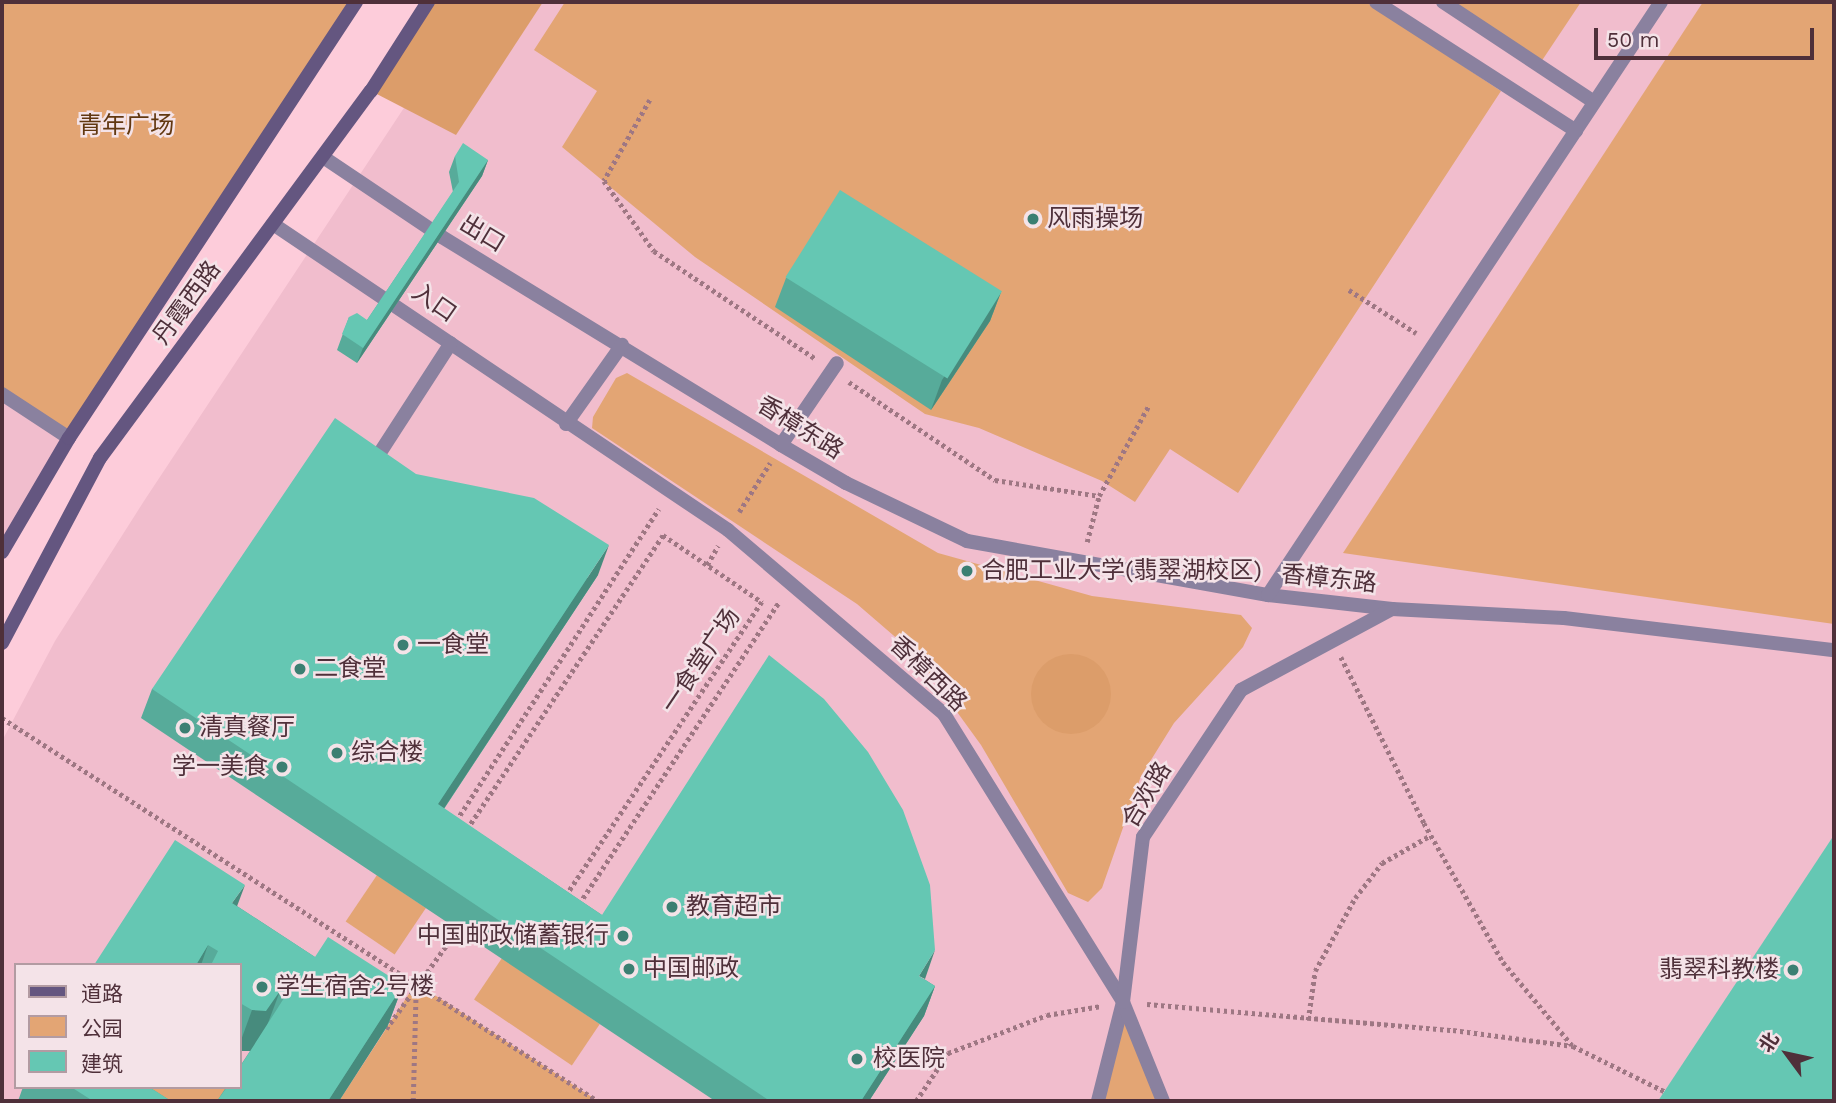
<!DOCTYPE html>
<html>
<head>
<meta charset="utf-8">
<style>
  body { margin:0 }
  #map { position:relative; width:1836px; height:1103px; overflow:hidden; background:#fdccda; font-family:"Work Sans","Noto Sans SC",sans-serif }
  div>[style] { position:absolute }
  .built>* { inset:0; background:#f1bdcd }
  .green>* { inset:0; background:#e3a574; transform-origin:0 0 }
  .forest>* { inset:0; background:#dc9d6a }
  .round { border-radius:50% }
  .path>* { height:4.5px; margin-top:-2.25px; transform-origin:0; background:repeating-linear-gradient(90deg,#9e7783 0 3.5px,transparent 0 7px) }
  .minor>* { height:14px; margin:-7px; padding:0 7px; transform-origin:7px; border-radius:7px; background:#8a819f }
  .tertiary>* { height:14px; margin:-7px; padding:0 7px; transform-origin:7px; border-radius:7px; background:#8a819f }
  .secondary>* { height:14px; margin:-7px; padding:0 7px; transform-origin:7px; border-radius:7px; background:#645680 }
  .wall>* { inset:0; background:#57ab9a }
  .shaded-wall>* { inset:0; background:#478b7d }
  .building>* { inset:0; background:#65c7b3; transform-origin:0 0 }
  .dots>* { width:19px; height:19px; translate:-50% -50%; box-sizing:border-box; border:4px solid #f4e3e8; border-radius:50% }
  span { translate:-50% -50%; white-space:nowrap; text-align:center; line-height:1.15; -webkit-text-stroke:5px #f4e3e8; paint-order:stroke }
  .park-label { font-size:24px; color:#623811 }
  .poi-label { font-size:24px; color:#4f303a }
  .left { translate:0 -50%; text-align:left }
  .right { translate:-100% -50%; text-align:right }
  .street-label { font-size:24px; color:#4f303a }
  .frame { position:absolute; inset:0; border:4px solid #4f303a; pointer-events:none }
  .legend { position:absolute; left:14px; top:963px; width:228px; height:126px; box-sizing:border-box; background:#f4e3e8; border:2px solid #b29ba2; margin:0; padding:9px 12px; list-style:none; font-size:21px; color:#4f303a }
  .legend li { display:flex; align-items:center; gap:14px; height:35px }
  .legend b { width:35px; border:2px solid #b29ba2 }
  .north { position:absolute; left:1752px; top:1019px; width:70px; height:70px; -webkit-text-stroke:5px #f4e3e8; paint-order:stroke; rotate:303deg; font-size:19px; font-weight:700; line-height:28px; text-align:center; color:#4f303a }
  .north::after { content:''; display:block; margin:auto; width:24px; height:32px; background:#4f303a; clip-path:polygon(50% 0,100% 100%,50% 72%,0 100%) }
  .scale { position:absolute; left:1594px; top:28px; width:220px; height:32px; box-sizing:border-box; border:4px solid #4f303a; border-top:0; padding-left:9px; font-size:21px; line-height:24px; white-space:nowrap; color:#4f303a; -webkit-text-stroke:5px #f4e3e8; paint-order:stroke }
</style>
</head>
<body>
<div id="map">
  <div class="built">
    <div style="clip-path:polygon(evenodd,474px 2px,1834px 2px,1834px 1101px,2px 1101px,2px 741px,55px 641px,144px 501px,474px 2px,16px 965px,240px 965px,240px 1087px,16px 1087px,16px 965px)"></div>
    <div style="clip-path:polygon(2px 394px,69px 438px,2px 552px)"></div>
  </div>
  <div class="green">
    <div style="clip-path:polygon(2px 2px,356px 2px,69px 438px,2px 394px)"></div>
    <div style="clip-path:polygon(565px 2px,1366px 2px,1501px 91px,1238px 493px,1170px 449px,1135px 502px,1102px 481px,979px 428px,925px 414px,695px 257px,562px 147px,597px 91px,534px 50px)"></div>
    <div style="clip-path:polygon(1443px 2px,1581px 2px,1539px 65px)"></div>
    <div style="clip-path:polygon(1703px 2px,1834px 2px,1834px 624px,1343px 553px)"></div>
    <div style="clip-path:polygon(627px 373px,938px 553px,1092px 596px,1241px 615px,1252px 628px,1243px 647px,1174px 723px,1141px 776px,1102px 888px,1088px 902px,1068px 893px,981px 745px,915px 654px,857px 604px,592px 428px,593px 417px,616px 378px)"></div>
    <div style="left:377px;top:875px;width:59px;height:56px;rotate:34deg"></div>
    <div style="left:502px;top:958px;width:118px;height:50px;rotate:34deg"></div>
    <div style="clip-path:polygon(416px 983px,598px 1101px,339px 1101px)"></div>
    <div style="clip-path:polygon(1123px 1002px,1163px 1101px,1098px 1101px)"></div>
    <div style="clip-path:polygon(128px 1087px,238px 1087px,229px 1101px,119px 1101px)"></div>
  </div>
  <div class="forest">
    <div style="clip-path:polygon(428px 2px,543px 2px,456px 135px,371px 91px)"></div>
    <div class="round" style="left:1031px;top:654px;width:80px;height:80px"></div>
  </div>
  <div class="path">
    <div style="left:650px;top:100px;width:93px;rotate:119.6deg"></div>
    <div style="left:604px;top:181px;width:86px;rotate:54.5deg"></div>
    <div style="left:654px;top:251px;width:195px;rotate:33.7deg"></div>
    <div style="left:1349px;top:290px;width:80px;rotate:32.7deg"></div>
    <div style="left:849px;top:382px;width:176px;rotate:33.9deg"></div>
    <div style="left:995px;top:480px;width:105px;rotate:8.7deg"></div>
    <div style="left:1099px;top:496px;width:102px;rotate:-61.2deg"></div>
    <div style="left:739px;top:512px;width:58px;rotate:-57.7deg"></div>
    <div style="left:663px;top:535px;width:120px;rotate:34.1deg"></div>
    <div style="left:762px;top:602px;width:366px;rotate:123.7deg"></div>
    <div style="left:559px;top:906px;width:119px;rotate:-147deg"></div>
    <div style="left:459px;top:841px;width:368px;rotate:-56.3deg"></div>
    <div style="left:1087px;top:542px;width:48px;rotate:-75.4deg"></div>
    <div style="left:707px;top:565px;width:22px;rotate:-60deg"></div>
    <div style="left:1341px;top:657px;width:186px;rotate:63.4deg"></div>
    <div style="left:1424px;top:823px;width:160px;rotate:60.4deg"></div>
    <div style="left:1503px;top:962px;width:108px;rotate:50.3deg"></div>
    <div style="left:2px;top:718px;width:708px;rotate:32.73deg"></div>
    <div style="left:456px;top:821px;width:372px;rotate:-57deg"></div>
    <div style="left:579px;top:904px;width:362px;rotate:-56.5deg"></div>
    <div style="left:1147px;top:1004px;width:307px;rotate:4.9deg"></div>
    <div style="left:1453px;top:1030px;width:121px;rotate:7.6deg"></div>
    <div style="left:1573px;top:1046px;width:106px;rotate:26.3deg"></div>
    <div style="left:1308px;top:1020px;width:49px;rotate:-81.9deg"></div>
    <div style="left:1315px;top:971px;width:83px;rotate:-61.3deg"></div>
    <div style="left:1355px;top:898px;width:44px;rotate:-52.4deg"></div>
    <div style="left:1382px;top:863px;width:56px;rotate:-29.7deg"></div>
    <div style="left:386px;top:1029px;width:128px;rotate:-54.2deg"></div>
    <div style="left:413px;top:1101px;width:117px;rotate:-88.5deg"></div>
    <div style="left:916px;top:1101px;width:58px;rotate:-56.3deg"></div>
    <div style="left:948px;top:1053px;width:106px;rotate:-21deg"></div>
    <div style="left:1047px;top:1015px;width:55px;rotate:-9.5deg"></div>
  </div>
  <div class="minor">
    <div style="left:1376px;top:2px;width:238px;rotate:32.8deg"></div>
    <div style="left:1443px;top:2px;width:181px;rotate:33.5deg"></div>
    <div style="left:323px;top:157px;width:143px;rotate:33.9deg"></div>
    <div style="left:442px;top:237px;width:398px;rotate:31.5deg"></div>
    <div style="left:781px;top:445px;width:75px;rotate:30.3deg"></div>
    <div style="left:846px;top:483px;width:134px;rotate:25.6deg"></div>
    <div style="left:967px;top:541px;width:306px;rotate:10.2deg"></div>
    <div style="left:1268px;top:595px;width:125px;rotate:6.4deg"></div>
    <div style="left:1392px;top:609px;width:172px;rotate:3deg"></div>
    <div style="left:1564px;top:618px;width:272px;rotate:6.8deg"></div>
    <div style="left:273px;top:224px;width:548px;rotate:33.92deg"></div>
    <div style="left:728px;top:530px;width:284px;rotate:40.4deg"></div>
    <div style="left:944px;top:714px;width:339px;rotate:58.1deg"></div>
    <div style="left:1123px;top:1002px;width:102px;rotate:104.2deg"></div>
    <div style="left:566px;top:424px;width:97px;rotate:-54.7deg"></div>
    <div style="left:781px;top:445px;width:99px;rotate:-55.7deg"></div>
    <div style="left:372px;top:465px;width:145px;rotate:-57.1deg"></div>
    <div style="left:1268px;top:595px;width:711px;rotate:-56.47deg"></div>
    <div style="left:1163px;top:1101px;width:107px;rotate:-112deg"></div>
    <div style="left:1123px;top:1002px;width:166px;rotate:-83.1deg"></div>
    <div style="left:1143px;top:837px;width:177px;rotate:-56.3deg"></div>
    <div style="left:1241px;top:690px;width:171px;rotate:-28.2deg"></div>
  </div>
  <div class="tertiary">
    <div style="left:2px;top:394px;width:80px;rotate:33.3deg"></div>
  </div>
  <div class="secondary">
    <div style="left:2px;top:552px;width:132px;rotate:-59.6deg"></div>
    <div style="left:69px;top:438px;width:522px;rotate:-56.64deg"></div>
    <div style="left:2px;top:643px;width:209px;rotate:-62.1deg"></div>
    <div style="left:100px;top:458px;width:456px;rotate:-53.6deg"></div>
    <div style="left:371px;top:91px;width:106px;rotate:-57.4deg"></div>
  </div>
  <div class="wall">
    <div style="clip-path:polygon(455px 156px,488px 160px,482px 176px,357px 363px,337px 350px,349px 317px,367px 320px,453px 192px,449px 172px)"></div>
    <div style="clip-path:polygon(786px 278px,1001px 292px,990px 321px,931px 410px,775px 307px)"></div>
    <div style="clip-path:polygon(598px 575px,444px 809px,602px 915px,924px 979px,935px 986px,924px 1016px,869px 1101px,715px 1101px,141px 718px,152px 689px)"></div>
    <div style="clip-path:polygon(237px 906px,315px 957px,403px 985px,388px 1025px,339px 1101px,217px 1101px,250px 1051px,240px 1051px,240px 965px,94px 965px)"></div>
    <div style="clip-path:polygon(23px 1087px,149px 1087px,171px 1101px,18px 1101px)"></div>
  </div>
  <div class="shaded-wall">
    <div style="clip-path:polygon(488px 160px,482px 176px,357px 363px,363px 348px)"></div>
    <div style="clip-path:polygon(1001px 292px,990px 321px,931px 410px,942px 380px)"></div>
    <div style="clip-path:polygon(609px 545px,598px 575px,427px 834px,438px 804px)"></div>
    <div style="clip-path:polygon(245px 885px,230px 925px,232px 903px)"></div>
    <div style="clip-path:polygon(208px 945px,201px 965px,196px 965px)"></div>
    <div style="clip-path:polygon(935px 950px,925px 979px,919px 976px)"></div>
    <div style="clip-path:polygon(403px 985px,388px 1025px,339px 1101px,328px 1101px)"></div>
    <div style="clip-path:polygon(935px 986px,924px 1016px,869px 1101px,861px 1101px)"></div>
    <div style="clip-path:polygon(280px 991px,265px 1031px,252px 1051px,240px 1051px,240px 1043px,252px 1010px)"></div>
  </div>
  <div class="building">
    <div style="clip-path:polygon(463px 143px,488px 160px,363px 348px,342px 334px,349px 317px,357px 313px,367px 320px,459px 182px,455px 156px)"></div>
    <div style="left:840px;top:190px;width:191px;height:103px;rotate:32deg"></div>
    <div style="clip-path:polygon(335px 418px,416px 474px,534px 498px,609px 545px,438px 804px,602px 915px,769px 655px,824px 699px,868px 752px,903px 810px,930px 885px,935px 950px,919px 976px,935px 986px,861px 1101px,770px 1101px,152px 689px)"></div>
    <div style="clip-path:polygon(1834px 835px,1834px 1101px,1658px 1101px)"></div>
    <div style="clip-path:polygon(175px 840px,245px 885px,232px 903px,315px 957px,328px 937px,403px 985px,328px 1101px,217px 1101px,227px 1087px,240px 1087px,240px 1067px,286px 995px,280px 991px,266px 1011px,252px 1010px,240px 1003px,240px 965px,211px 965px,218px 951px,208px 945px,196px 965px,94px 965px)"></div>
    <div style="clip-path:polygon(71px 1087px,149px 1087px,171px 1101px,93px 1101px)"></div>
  </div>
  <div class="dots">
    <div style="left:1033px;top:219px;background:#3b7f72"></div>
    <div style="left:967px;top:571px;background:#3b7f72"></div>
    <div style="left:403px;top:645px;background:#3b7f72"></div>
    <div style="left:300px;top:669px;background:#3b7f72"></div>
    <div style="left:185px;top:728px;background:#3b7f72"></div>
    <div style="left:337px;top:753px;background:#3b7f72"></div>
    <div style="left:282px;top:767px;background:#3b7f72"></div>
    <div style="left:672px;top:907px;background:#3b7f72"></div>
    <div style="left:623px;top:936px;background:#3b7f72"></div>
    <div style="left:629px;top:969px;background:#3b7f72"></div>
    <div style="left:1793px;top:970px;background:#3b7f72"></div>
    <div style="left:262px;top:987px;background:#3b7f72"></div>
    <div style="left:857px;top:1059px;background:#3b7f72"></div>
  </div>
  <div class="park-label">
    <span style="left:126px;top:126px">青年广场</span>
  </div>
  <div class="poi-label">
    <span class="left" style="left:1047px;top:219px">风雨操场</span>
    <span class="left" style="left:981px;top:571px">合肥工业大学(翡翠湖校区)</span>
    <span class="left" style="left:417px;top:645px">一食堂</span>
    <span class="left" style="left:314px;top:669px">二食堂</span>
    <span class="left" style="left:199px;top:728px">清真餐厅</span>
    <span class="left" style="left:351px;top:753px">综合楼</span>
    <span class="right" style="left:268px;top:767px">学一美食</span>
    <span class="left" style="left:686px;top:907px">教育超市</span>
    <span class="right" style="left:609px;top:936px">中国邮政储蓄银行</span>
    <span class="left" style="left:643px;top:969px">中国邮政</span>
    <span class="right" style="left:1779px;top:970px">翡翠科教楼</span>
    <span class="left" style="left:276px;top:987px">学生宿舍2号楼</span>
    <span class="left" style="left:873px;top:1059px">校医院</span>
  </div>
  <div class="street-label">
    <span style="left:482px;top:234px;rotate:31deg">出口</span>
    <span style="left:187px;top:303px;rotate:-54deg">丹霞西路</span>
    <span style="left:434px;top:303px;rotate:35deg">入口</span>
    <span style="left:800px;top:428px;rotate:32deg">香樟东路</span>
    <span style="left:1329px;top:579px;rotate:6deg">香樟东路</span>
    <span style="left:701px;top:661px;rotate:-56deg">一食堂广场</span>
    <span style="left:928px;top:674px;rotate:44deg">香樟西路</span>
    <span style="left:1147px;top:795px;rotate:-59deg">合欢路</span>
  </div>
  <div class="frame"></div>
  <ul class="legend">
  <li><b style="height:9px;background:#645680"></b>道路</li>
  <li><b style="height:19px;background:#e3a574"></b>公园</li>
  <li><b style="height:19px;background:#65c7b3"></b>建筑</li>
  </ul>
  <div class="north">北</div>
  <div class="scale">50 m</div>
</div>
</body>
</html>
